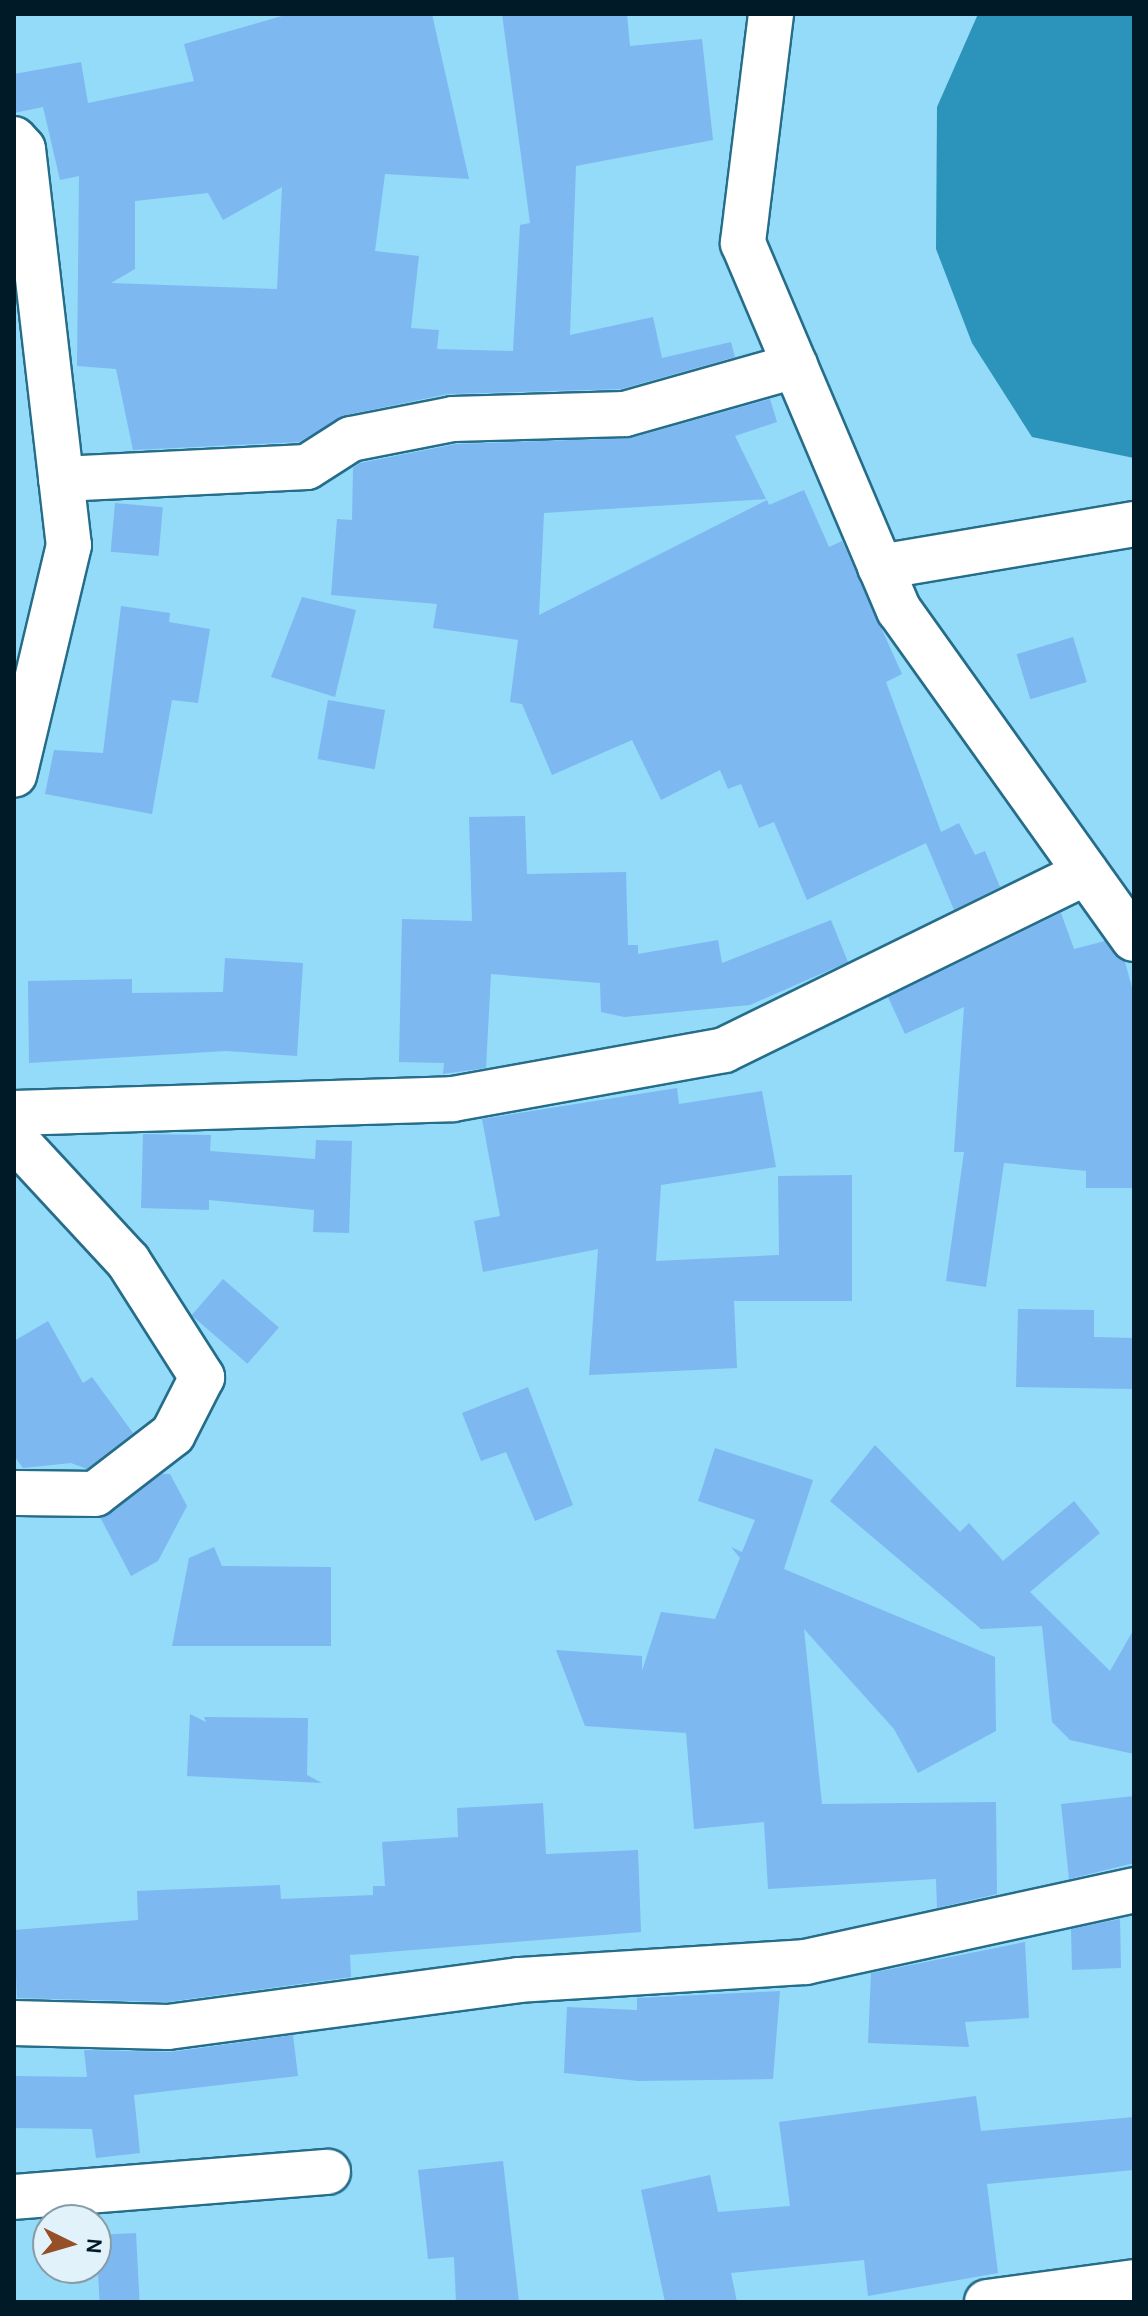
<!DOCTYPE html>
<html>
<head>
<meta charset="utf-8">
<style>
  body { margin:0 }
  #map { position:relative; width:1148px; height:2316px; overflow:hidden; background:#94daf9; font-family:Karla,sans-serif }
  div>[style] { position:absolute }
  .water>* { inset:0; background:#2c93ba }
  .building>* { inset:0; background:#7db8f1; transform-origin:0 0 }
  .roads { filter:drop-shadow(2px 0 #266d89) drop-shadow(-2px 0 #266d89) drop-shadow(0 2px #266d89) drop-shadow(0 -2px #266d89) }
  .minor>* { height:44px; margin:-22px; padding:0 22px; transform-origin:22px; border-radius:22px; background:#fff }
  span { translate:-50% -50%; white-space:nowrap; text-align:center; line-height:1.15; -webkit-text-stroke:8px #e2f2fa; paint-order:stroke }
  .frame { position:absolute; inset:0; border:16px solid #001b27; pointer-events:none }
  .north { position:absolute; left:32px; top:2204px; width:80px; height:80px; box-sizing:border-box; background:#e2f2fa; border:2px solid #889ca6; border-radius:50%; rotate:95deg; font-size:22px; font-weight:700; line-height:32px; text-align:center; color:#001b27 }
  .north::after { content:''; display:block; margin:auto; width:28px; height:36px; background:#965028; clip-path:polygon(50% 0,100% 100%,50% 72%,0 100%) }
</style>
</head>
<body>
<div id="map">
  <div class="water">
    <div style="clip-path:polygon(978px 14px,1134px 14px,1134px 458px,1032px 437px,972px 343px,936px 249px,937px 107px)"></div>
  </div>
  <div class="building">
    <div style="clip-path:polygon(evenodd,289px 14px,432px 14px,469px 179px,385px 174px,375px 251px,419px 256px,411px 328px,439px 330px,437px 349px,513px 351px,520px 225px,530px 223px,502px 14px,627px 14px,630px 46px,702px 39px,713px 140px,576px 166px,570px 335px,653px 317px,662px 358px,731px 342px,735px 357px,621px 389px,448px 394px,346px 415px,299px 442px,133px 450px,116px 369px,77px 366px,79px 176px,60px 180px,43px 107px,14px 113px,14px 74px,81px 62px,88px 103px,194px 81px,184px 44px,289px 14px,282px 187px,277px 289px,111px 283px,135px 269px,135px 201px,208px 193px,223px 220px,282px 187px)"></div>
    <div style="clip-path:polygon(770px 399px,777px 422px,735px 436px,766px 499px,544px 513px,539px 615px,767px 500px,769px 505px,804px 490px,829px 547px,842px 541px,902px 674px,886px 682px,941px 832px,959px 823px,975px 855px,985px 851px,1000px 887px,954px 910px,926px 843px,807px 900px,774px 822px,759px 828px,741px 784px,728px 789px,720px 770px,661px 800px,632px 740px,552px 775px,522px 704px,510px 702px,518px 640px,433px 628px,437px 604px,331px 595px,337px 519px,352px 520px,353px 468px,360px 463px,456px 444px,631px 438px)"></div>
    <div style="left:115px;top:503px;width:48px;height:49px;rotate:5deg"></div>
    <div style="clip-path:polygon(302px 597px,356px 610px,335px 697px,271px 677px)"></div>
    <div style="clip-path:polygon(121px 606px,170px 613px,169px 622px,210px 629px,198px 703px,172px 700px,152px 814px,45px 794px,54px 750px,103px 753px)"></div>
    <div style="left:1073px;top:637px;width:47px;height:59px;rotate:73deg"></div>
    <div style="left:328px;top:700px;width:58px;height:60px;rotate:10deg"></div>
    <div style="clip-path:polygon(525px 816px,527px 874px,626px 872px,628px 945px,638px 945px,638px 954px,718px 940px,722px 963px,831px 920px,848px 962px,750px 1005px,624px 1017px,601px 1012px,600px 983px,491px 974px,486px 1068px,443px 1074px,444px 1063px,399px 1062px,402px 919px,472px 921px,469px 817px)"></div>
    <div style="clip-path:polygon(1061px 913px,1074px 949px,1105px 941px,1125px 962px,1134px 995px,1134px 1188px,1086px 1188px,1086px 1171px,1004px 1163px,986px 1287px,946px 1281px,964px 1152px,954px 1152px,964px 1007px,905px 1034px,888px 997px)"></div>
    <div style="clip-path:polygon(225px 958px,303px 963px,297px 1056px,226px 1051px,29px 1063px,28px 981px,132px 979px,132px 993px,223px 992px)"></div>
    <div style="clip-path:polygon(677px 1088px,679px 1104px,762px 1091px,776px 1167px,661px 1185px,656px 1261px,779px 1255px,778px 1176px,852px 1175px,852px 1301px,734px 1301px,737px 1368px,589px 1375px,598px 1249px,483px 1272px,474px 1221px,500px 1216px,482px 1119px)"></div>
    <div style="clip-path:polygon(143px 1134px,211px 1135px,210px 1151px,315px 1159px,316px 1140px,352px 1141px,349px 1233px,313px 1232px,314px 1210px,209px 1200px,209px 1210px,141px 1208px)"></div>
    <div style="left:223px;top:1279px;width:74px;height:48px;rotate:41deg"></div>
    <div style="clip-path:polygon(1018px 1309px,1094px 1310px,1094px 1337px,1134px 1338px,1134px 1389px,1016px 1387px)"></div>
    <div style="clip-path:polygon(48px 1321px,83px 1383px,92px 1377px,133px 1433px,87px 1469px,71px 1463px,23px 1468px,14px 1456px,14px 1341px)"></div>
    <div style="clip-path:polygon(528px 1387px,573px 1505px,535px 1521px,506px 1452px,481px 1461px,462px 1413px)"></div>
    <div style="clip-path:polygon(875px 1445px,960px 1532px,969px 1523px,1003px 1561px,1074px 1501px,1100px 1533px,1030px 1592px,1110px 1671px,1134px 1629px,1134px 1754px,1070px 1740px,1052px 1722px,1042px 1626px,981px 1629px,830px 1501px)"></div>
    <div style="clip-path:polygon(715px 1448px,813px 1480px,784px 1569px,995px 1657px,996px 1731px,918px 1773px,894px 1729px,804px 1629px,822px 1804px,996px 1802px,997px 1894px,937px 1908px,936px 1879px,768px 1889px,764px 1822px,694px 1829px,686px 1733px,585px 1726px,556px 1650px,642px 1656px,642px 1671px,661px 1612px,715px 1619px,740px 1558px,731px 1547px,742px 1552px,755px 1520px,698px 1501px)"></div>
    <div style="clip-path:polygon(162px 1474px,170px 1474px,187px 1506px,158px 1561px,131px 1576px,100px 1517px)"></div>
    <div style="clip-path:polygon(214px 1547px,222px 1566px,331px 1567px,331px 1646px,172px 1646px,189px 1558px)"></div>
    <div style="clip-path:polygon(190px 1714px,206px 1722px,204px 1717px,308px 1718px,307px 1775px,322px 1783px,187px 1776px)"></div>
    <div style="clip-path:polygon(1134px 1796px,1134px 1863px,1069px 1879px,1061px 1804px)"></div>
    <div style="clip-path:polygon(543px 1803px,546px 1854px,638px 1850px,641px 1932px,350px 1955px,351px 1977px,167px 2002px,17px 1998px,14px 1930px,138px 1920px,137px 1891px,280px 1885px,281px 1899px,373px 1895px,373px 1886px,385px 1886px,382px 1842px,458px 1837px,457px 1808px)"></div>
    <div style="clip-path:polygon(1120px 1919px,1121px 1968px,1072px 1970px,1071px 1929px)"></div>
    <div style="clip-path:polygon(1025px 1942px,1029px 2018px,965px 2022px,969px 2047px,868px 2043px,871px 1973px)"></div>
    <div style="clip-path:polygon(780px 1991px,773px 2079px,638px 2081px,564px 2073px,567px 2007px,637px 2010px,637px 1998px)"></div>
    <div style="clip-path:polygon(293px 2035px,298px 2076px,134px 2095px,140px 2153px,96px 2158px,92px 2129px,14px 2128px,14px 2076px,87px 2077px,84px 2050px,171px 2052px)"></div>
    <div style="clip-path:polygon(976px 2096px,981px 2131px,1134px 2117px,1134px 2170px,987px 2184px,998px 2273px,868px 2296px,864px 2260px,731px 2273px,737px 2302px,665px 2302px,641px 2190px,710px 2175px,718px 2212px,790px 2206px,779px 2122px)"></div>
    <div style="clip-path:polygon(503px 2161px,519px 2302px,456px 2302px,454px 2257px,428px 2259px,418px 2170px)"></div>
    <div style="left:136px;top:2233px;width:69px;height:40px;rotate:87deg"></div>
  </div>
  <div class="roads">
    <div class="minor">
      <div style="left:771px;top:14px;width:231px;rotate:97deg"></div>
      <div style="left:743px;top:243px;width:399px;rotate:67deg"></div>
      <div style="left:899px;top:610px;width:404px;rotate:54.5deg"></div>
      <div style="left:14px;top:139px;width:13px;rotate:48deg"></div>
      <div style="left:23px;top:149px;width:399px;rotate:83.4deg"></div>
      <div style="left:69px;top:545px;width:236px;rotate:103.4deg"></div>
      <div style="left:61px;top:479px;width:246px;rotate:-2.8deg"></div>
      <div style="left:307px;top:467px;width:52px;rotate:-32.5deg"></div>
      <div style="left:351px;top:439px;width:104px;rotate:-11.1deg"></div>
      <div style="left:453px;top:419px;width:172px;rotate:-1.7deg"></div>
      <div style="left:625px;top:414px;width:177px;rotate:-15.8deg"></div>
      <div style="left:880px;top:567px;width:258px;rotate:-9.6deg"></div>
      <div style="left:14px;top:1113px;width:439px;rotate:-1.8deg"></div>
      <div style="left:453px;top:1099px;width:275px;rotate:-10.2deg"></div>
      <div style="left:724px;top:1050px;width:403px;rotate:-26.1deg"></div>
      <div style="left:14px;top:1138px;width:168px;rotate:47.2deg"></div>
      <div style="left:128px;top:1261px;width:138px;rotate:57.5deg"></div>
      <div style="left:202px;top:1377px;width:64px;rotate:117deg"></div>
      <div style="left:173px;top:1434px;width:98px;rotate:142.4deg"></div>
      <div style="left:95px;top:1494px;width:81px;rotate:-179.3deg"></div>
      <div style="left:14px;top:2023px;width:154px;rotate:1.5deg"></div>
      <div style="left:168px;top:2027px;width:354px;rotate:-7.6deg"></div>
      <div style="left:519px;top:1980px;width:287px;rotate:-3.6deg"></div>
      <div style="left:805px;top:1962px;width:337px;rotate:-12.3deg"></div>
      <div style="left:14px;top:2197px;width:315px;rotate:-4.6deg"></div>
      <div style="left:987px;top:2302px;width:148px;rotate:-7.7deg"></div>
    </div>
  </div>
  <div class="frame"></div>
  <div class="north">N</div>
</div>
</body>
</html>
